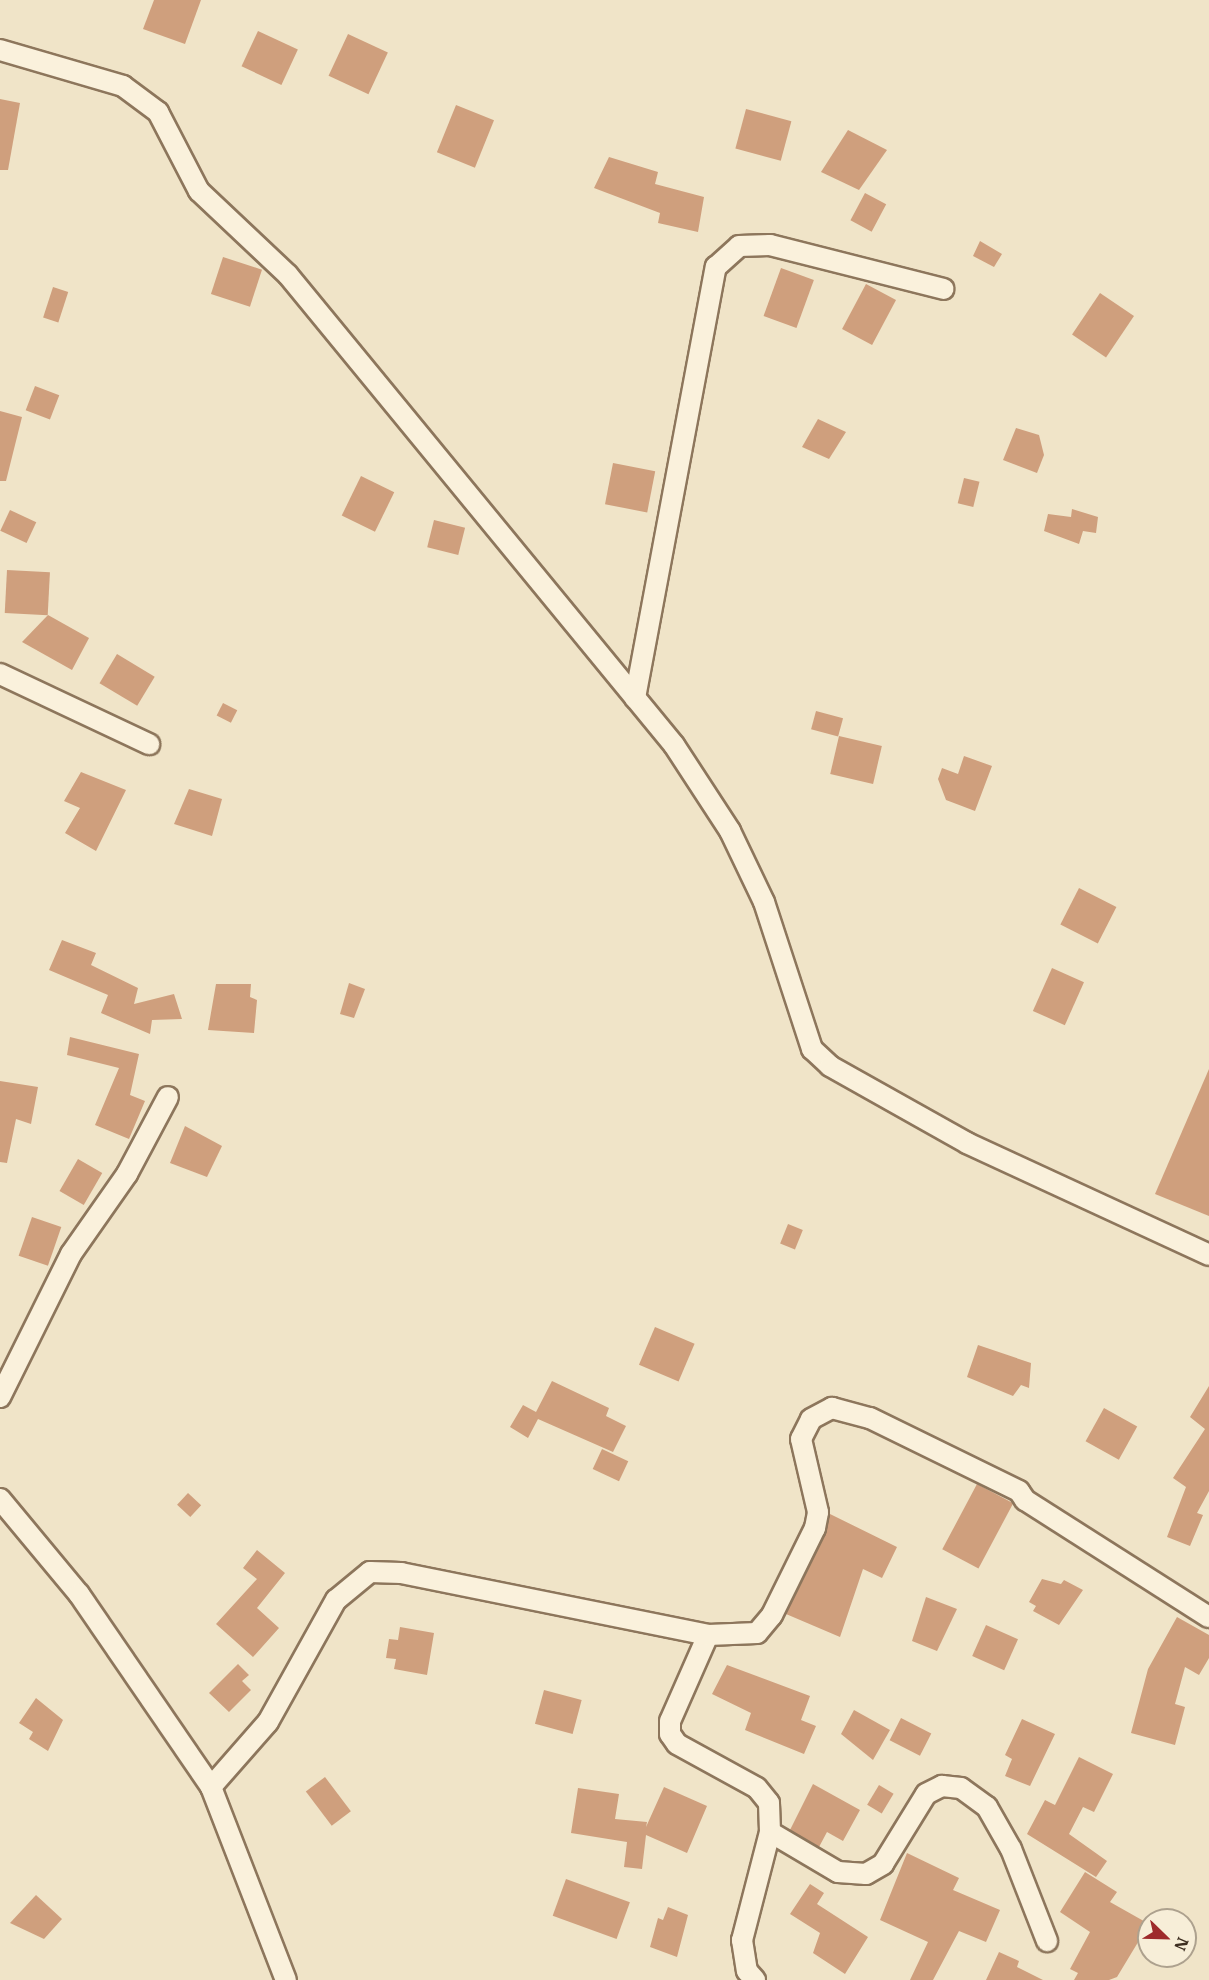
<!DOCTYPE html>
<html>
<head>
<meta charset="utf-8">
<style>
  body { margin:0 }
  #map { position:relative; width:1209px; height:1980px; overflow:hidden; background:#f0e4c8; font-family:"IBM Plex Serif",serif }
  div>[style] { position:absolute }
  .building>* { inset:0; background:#cf9f7d; transform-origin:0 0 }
  .roads { filter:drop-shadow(2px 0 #8d765c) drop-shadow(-2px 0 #8d765c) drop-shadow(0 2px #8d765c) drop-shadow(0 -2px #8d765c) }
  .minor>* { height:20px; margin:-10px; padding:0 10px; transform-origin:10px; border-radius:10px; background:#faf1dc }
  span { translate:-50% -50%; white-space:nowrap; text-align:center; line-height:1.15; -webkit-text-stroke:5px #f7eed8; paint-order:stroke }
  .north { position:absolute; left:1137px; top:1908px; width:60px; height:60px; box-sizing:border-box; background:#f7eed8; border:2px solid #ada18e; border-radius:50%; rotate:113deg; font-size:16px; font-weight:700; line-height:24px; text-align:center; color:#3d2e20 }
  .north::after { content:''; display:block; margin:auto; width:21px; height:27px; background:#9e2a2b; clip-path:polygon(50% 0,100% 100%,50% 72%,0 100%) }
</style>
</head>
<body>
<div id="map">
  <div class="building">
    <div style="clip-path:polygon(154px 0,201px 0,185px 44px,143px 29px)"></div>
    <div style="left:258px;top:31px;width:44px;height:39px;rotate:25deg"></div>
    <div style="left:348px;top:34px;width:44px;height:46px;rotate:25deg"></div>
    <div style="clip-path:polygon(0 99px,20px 103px,8px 170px,0 170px)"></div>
    <div style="left:456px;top:105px;width:41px;height:51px;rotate:22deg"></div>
    <div style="left:746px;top:109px;width:47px;height:41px;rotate:15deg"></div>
    <div style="clip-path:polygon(848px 130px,887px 150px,859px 190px,821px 172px)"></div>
    <div style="clip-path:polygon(609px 157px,658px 172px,655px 184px,704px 197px,698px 232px,658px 223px,660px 213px,594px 188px)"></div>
    <div style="left:865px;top:193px;width:24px;height:31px;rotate:28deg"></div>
    <div style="clip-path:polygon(980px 241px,1002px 254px,994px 267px,973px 256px)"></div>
    <div style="left:223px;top:257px;width:41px;height:39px;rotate:18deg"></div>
    <div style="left:781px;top:268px;width:35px;height:51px;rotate:20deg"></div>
    <div style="left:866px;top:284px;width:34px;height:51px;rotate:28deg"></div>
    <div style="left:53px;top:287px;width:16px;height:32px;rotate:18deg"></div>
    <div style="left:1100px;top:293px;width:41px;height:50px;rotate:34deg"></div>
    <div style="left:35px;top:386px;width:26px;height:26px;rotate:21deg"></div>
    <div style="clip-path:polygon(0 411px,22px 417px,6px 481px,0 481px)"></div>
    <div style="clip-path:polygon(818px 419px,846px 432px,829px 459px,802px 447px)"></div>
    <div style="clip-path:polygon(1016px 428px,1039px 435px,1044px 455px,1037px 473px,1003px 460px)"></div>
    <div style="left:613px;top:463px;width:43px;height:42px;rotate:11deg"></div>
    <div style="left:361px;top:476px;width:37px;height:44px;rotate:26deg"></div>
    <div style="left:964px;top:478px;width:16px;height:26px;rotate:14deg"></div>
    <div style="clip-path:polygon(1072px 509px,1098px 517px,1096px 533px,1083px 531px,1079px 544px,1044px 531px,1048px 514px,1071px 517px)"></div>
    <div style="left:10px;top:510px;width:29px;height:23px;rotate:25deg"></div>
    <div style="left:434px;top:520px;width:32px;height:28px;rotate:14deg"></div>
    <div style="left:7px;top:570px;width:43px;height:43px;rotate:3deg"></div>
    <div style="clip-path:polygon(48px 615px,89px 638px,72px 670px,22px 642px)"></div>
    <div style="left:117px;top:654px;width:44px;height:34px;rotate:31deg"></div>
    <div style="left:223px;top:703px;width:16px;height:14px;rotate:27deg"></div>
    <div style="left:816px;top:711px;width:28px;height:19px;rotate:15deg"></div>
    <div style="left:839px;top:736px;width:44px;height:39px;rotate:13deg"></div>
    <div style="clip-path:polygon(964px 756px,992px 766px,975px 811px,946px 800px,938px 779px,942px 768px,958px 774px)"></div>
    <div style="clip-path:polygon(81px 772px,126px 790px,96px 851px,65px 833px,80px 808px,64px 801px)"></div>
    <div style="clip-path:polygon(189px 789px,222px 799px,212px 836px,174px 824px)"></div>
    <div style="left:1079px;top:888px;width:42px;height:41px;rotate:27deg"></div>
    <div style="clip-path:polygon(62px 940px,96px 953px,91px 965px,138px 988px,134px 1004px,174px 994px,182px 1019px,152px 1020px,150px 1034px,101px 1013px,108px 995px,49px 970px)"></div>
    <div style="left:1052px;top:968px;width:35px;height:47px;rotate:24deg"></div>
    <div style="clip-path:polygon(349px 983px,365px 989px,354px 1018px,340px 1014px)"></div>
    <div style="clip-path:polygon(216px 984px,251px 984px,250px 997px,257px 1000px,254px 1033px,208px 1030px)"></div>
    <div style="clip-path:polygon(70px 1037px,139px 1054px,130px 1095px,145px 1101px,129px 1139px,95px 1125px,119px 1068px,67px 1055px)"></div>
    <div style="clip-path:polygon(1209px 1069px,1209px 1216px,1155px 1194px)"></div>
    <div style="clip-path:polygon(0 1081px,38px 1087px,31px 1124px,16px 1119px,7px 1163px,0 1162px)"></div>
    <div style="clip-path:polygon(185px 1126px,222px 1146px,207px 1177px,170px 1163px)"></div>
    <div style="left:78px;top:1159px;width:28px;height:37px;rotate:30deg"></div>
    <div style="left:32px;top:1217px;width:31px;height:41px;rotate:19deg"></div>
    <div style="left:788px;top:1224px;width:16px;height:21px;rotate:22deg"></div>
    <div style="left:655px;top:1327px;width:43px;height:41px;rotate:23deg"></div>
    <div style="clip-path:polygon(978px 1345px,1031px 1363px,1029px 1388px,1021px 1385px,1013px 1396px,967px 1377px)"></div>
    <div style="clip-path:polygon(552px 1381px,609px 1408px,606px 1416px,626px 1426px,613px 1452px,538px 1419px,528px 1438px,510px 1427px,523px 1405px,536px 1412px)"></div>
    <div style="clip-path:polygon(1209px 1386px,1209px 1491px,1197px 1513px,1203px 1515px,1190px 1546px,1167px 1537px,1186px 1487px,1173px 1478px,1205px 1429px,1190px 1417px)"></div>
    <div style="left:1104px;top:1408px;width:38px;height:38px;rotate:29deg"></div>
    <div style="left:602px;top:1449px;width:29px;height:22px;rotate:25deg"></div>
    <div style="left:977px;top:1484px;width:41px;height:74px;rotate:28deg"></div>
    <div style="left:188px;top:1493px;width:18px;height:16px;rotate:43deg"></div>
    <div style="clip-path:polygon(830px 1514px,897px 1547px,882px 1578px,863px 1569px,840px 1637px,786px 1614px)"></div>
    <div style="clip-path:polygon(257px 1550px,285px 1573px,257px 1608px,279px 1628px,253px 1657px,216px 1624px,257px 1579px,243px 1568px)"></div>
    <div style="clip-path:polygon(1042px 1579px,1061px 1584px,1064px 1580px,1083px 1590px,1059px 1625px,1033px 1611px,1036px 1606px,1029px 1602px)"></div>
    <div style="clip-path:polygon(926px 1597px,957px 1609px,937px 1651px,912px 1641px)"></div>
    <div style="clip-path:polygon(1177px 1617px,1209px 1635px,1209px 1658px,1199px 1675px,1185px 1667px,1175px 1704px,1185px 1707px,1175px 1745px,1131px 1733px,1148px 1669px)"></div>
    <div style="left:986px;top:1625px;width:35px;height:34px;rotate:24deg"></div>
    <div style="clip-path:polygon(400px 1627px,434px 1633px,427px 1675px,394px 1669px,396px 1659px,386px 1658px,389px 1639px,398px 1640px)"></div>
    <div style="clip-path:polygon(238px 1664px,249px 1675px,242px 1681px,251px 1690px,229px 1712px,209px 1693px)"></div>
    <div style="clip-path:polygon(727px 1665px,810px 1696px,801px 1720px,816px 1726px,804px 1754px,745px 1730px,751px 1713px,712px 1694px)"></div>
    <div style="left:544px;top:1690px;width:39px;height:35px;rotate:15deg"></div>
    <div style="clip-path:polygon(36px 1698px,63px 1720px,48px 1751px,29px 1739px,33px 1732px,19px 1723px)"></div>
    <div style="clip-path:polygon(854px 1710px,890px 1730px,873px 1760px,841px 1734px)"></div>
    <div style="left:901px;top:1718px;width:34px;height:25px;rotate:27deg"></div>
    <div style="clip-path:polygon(1022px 1719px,1055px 1734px,1030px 1786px,1005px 1776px,1012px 1759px,1005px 1755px)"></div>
    <div style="clip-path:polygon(1079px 1757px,1113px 1774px,1094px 1812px,1083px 1807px,1069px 1834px,1107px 1861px,1096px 1877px,1027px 1834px,1045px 1800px,1055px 1805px)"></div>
    <div style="left:325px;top:1777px;width:43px;height:24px;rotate:53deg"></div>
    <div style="clip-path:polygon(813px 1784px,860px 1810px,843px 1841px,827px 1832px,819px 1847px,790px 1830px)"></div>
    <div style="left:879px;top:1785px;width:17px;height:23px;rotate:31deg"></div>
    <div style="clip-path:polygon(664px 1787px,707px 1806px,687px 1853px,646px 1835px,642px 1869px,624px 1867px,627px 1842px,571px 1833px,578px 1788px,619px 1794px,615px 1819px,647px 1822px,646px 1827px)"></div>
    <div style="clip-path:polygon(907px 1853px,959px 1878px,953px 1890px,1000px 1910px,986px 1942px,959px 1931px,933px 1980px,910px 1980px,928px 1942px,880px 1920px)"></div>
    <div style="clip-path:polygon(1085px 1872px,1117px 1892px,1110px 1902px,1149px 1924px,1117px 1977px,1109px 1980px,1074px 1980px,1078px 1973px,1070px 1969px,1090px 1932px,1060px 1912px)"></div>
    <div style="left:566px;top:1879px;width:68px;height:39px;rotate:20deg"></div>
    <div style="clip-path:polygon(810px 1884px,824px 1893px,817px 1904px,868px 1937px,845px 1974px,813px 1953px,820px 1933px,790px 1914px)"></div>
    <div style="clip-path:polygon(36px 1895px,62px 1919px,44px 1939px,10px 1923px)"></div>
    <div style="clip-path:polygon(668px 1907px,688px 1915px,677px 1957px,650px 1947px,658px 1918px,663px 1920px)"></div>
    <div style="clip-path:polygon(999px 1952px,1019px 1961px,1017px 1967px,1043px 1980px,986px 1980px)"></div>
  </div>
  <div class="roads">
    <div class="minor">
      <div style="left:0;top:50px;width:128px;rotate:16.3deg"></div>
      <div style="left:123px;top:86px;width:44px;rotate:36.6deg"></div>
      <div style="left:158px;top:112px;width:89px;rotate:62.6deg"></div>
      <div style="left:199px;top:191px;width:122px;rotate:43.3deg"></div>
      <div style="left:288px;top:275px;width:608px;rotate:50.6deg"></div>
      <div style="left:674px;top:745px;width:103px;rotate:56.9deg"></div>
      <div style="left:730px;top:831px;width:79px;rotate:64.4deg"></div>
      <div style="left:764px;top:902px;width:155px;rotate:71.9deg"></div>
      <div style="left:812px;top:1049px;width:25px;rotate:43deg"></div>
      <div style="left:830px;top:1066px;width:157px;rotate:29.3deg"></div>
      <div style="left:967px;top:1143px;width:267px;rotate:24.8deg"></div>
      <div style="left:0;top:674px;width:165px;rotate:25.2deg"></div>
      <div style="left:635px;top:698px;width:439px;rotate:-79.4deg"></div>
      <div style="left:716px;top:267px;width:31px;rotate:-42deg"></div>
      <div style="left:739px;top:246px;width:31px;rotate:-2deg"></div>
      <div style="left:770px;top:245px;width:179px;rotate:14.2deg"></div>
      <div style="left:0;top:1397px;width:160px;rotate:-63.6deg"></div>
      <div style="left:71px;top:1254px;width:98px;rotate:-55deg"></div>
      <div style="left:127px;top:1174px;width:87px;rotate:-62deg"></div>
      <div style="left:0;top:1499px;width:124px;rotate:50.3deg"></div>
      <div style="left:79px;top:1594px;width:234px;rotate:55.6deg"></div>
      <div style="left:211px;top:1787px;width:207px;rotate:68.8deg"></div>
      <div style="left:708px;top:1635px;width:94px;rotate:113.8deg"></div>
      <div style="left:670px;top:1721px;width:13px;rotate:90deg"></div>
      <div style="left:670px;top:1734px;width:12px;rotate:55deg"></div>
      <div style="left:677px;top:1744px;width:91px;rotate:28.8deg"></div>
      <div style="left:757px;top:1788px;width:19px;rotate:51deg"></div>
      <div style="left:769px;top:1803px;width:29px;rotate:88deg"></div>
      <div style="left:770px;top:1832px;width:112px;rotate:104.5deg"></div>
      <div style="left:742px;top:1940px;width:31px;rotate:81deg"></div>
      <div style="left:747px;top:1971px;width:12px;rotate:48deg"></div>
      <div style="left:211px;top:1787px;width:86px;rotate:-48.8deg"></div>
      <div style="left:268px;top:1722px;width:140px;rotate:-60.9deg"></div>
      <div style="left:336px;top:1600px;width:44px;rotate:-39.5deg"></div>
      <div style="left:370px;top:1572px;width:31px;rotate:2deg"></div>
      <div style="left:401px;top:1573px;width:313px;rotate:11.4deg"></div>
      <div style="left:708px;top:1635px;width:49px;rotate:-2.3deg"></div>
      <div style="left:757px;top:1633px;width:23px;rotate:-50deg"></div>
      <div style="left:772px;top:1615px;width:97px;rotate:-63.7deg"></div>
      <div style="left:815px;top:1528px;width:16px;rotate:-79deg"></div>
      <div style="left:818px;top:1512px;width:75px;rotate:-103.1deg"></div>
      <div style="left:801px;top:1439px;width:22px;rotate:-63deg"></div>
      <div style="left:811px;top:1419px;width:24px;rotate:-28deg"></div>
      <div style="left:832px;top:1408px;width:39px;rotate:15deg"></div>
      <div style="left:870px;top:1418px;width:166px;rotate:26.1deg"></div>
      <div style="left:1019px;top:1491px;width:11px;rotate:56deg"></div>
      <div style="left:1025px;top:1500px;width:218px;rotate:32.5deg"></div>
      <div style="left:770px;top:1832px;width:79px;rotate:30.5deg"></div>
      <div style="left:838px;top:1872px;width:28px;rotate:4deg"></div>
      <div style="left:866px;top:1874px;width:20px;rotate:-30deg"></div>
      <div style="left:883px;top:1864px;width:82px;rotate:-58.4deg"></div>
      <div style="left:926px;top:1794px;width:18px;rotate:-27deg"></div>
      <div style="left:942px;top:1786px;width:19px;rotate:6deg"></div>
      <div style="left:961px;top:1788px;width:32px;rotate:36deg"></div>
      <div style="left:987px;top:1807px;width:48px;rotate:60.3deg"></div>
      <div style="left:1011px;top:1849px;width:99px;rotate:68.6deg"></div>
    </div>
  </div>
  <div class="north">N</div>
</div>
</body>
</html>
